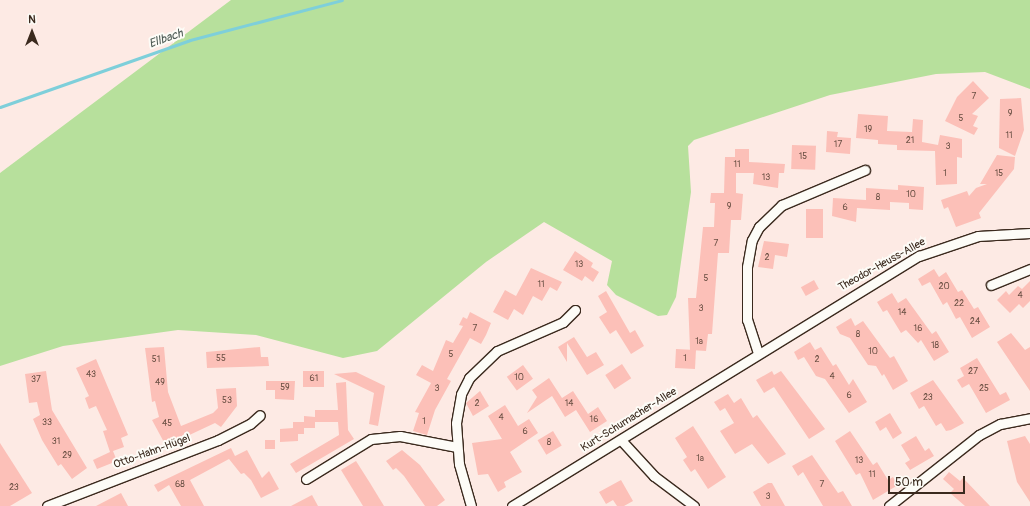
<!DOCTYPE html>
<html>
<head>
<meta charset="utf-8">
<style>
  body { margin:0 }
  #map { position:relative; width:1030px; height:506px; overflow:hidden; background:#fdeae4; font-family:Pangolin,sans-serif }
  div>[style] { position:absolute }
  .green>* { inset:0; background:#b7e09c }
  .stream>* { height:3px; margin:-1.5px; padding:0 1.5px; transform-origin:1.5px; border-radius:1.5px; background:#7ecfda }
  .building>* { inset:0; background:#fcc0b8; transform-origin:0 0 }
  .roads { filter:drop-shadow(1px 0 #3b2a1e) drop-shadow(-1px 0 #3b2a1e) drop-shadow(0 1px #3b2a1e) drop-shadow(0 -1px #3b2a1e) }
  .street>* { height:9px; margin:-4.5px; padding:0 4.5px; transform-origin:4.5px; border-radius:4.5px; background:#fdfcf7 }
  span { translate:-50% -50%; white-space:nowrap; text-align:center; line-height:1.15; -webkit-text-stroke:4px #fdfcf7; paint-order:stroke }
  .number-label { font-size:9px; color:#6b5044 }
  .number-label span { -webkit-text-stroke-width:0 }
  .street-label { font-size:11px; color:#3b2a1e }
  .water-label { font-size:12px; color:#4f5c56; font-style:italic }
  .north { position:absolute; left:12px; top:12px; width:40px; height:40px; -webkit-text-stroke:3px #fdfcf7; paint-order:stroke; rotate:0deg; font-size:11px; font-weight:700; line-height:16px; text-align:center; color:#3b2a1e }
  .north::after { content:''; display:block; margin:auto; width:14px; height:18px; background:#3b2a1e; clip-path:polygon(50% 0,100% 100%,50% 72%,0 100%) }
  .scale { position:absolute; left:888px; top:476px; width:77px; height:18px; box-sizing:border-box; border:2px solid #3b2a1e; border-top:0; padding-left:5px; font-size:12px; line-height:14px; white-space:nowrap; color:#3b2a1e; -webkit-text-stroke:3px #fdfcf7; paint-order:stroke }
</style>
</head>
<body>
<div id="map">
  <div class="green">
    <div style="clip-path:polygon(231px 0,1030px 0,1030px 89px,985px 72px,936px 74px,830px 95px,694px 140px,688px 146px,691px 192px,676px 297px,667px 315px,658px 316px,616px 295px,607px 285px,612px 261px,544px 222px,486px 262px,377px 351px,343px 358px,256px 335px,178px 330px,63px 346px,0 366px,0 173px)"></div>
  </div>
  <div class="stream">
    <div style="left:0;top:107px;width:201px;rotate:-19.4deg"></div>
    <div style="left:190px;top:40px;width:157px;rotate:-14.7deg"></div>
  </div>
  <div class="building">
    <div style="clip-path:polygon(973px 81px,989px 98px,972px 114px,978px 116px,973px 126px,978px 128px,974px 135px,945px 121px,957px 97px)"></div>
    <div style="clip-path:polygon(1021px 98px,1024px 130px,1015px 156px,999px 148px,1000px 99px)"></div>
    <div style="clip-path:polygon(858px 114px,888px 116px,887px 131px,912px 132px,913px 119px,923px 120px,922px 142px,938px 145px,940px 135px,962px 139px,962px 158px,957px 157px,957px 184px,936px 185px,935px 151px,897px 150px,897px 145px,878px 144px,878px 140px,856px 138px)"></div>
    <div style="clip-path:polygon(827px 131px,838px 132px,837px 137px,851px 138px,850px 154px,826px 152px)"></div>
    <div style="left:792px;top:145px;width:24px;height:24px;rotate:2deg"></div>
    <div style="clip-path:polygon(735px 149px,749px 149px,749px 162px,785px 164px,784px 173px,779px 173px,778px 188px,753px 184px,754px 173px,736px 173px,736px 193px,743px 194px,741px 220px,731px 220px,729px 253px,718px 253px,712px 334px,708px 334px,706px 351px,690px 350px,688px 298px,696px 298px,703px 227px,714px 227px,715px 203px,710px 203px,711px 193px,724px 193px,725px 157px,735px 157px)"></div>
    <div style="clip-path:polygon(997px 155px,1015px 157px,1014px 169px,979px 213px,981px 218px,956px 227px,948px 207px,944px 209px,941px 200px,967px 191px,969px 196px,976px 188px,987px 184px,980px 184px)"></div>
    <div style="clip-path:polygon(898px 185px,924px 187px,923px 210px,909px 209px,909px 203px,890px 202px,890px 210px,857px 208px,856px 222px,832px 216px,833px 198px,866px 200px,866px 188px,898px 190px)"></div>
    <div style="left:806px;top:209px;width:17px;height:29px"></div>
    <div style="clip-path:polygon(764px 241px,789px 244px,787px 257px,775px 255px,773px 269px,758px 267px)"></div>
    <div style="clip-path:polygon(575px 251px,593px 263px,591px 267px,599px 272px,593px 282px,585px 276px,582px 281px,563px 270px)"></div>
    <div style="clip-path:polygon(531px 268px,562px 282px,557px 291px,550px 287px,542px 301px,533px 296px,523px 315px,514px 309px,508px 320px,493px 312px,505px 290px,516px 296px)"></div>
    <div style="clip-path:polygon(934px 269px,939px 277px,946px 272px,958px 292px,962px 290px,974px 309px,978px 307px,990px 327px,972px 338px,960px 317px,956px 319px,947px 302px,943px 305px,930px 282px,922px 286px,918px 279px)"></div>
    <div style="left:814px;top:280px;width:10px;height:15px;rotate:61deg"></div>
    <div style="clip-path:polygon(1030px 281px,1030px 301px,1023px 308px,1019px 304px,1010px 313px,997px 300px,1006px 291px,1009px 295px,1018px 286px,1022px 289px)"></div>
    <div style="clip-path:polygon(606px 291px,630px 333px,635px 330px,644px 346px,631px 354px,616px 330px,610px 334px,599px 317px,607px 312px,598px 296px)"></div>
    <div style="clip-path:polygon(892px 293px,898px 303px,906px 298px,932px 334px,936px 331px,949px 352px,934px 361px,921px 340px,918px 343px,906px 330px,901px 333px,887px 310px,883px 312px,877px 302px)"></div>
    <div style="clip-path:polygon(470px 312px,491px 323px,486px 335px,481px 344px,470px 338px,447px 379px,451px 381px,435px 410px,427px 435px,413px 431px,419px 413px,415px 412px,431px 383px,416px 375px,422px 365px,433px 371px,446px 340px,453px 343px,463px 326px,459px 325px,463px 317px,467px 319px)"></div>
    <div style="clip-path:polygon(851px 318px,855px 326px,863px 321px,890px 358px,894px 356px,908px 381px,893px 390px,884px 374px,882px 376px,876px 366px,868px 365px,850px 338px,840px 334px,836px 327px)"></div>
    <div style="clip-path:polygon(1011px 333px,1025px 350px,1030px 347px,1030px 391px,997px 342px)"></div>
    <div style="clip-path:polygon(574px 337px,587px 357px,596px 352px,604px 365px,587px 375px,567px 343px,567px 362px,558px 347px)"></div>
    <div style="clip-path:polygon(810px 342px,815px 350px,821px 347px,833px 366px,836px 364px,849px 385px,853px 379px,867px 402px,849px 413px,825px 379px,816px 376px,804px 357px,798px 360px,794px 352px)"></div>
    <div style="clip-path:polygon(164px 347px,168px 392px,181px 426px,213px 413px,218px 408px,216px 389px,236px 388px,237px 406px,221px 427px,215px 423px,166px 446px,152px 420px,159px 417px,155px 401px,152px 402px,145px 348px)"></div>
    <div style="clip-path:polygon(260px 347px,261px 357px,268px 357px,269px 366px,207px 368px,206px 352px)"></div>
    <div style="left:676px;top:349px;width:20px;height:19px;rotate:3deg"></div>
    <div style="clip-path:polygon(977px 358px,1000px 395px,1006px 392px,1010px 400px,986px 413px,969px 384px,962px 388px,957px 380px,964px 376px,960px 368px)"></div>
    <div style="clip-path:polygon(96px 359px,128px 435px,121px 438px,124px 447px,113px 451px,117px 461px,97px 469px,93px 460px,110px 452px,103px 431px,107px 430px,96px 406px,89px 409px,85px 398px,89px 396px,76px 368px)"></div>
    <div style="left:622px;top:364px;width:17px;height:20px;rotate:57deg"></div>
    <div style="left:523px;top:365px;width:17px;height:20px;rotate:54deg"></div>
    <div style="clip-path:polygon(46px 371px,52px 410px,87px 468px,72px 479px,61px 464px,58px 466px,42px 440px,33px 419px,40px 415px,37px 402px,29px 403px,25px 374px)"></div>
    <div style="left:303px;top:371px;width:21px;height:16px"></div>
    <div style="clip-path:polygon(772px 371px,774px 375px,781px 371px,825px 429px,809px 439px,774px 387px,764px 393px,756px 380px)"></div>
    <div style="clip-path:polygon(356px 372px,385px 386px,378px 426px,369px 424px,374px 393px,334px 374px)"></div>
    <div style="clip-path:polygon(549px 378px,562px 398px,573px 391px,588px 414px,598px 407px,607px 421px,590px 432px,576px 410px,565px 417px,552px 396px,527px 413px,537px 397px,532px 390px)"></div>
    <div style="clip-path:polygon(933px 380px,964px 423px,951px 430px,946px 431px,941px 423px,936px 426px,924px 406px,919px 409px,910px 393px)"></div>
    <div style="clip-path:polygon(266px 381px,295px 381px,294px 400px,275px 399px,275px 390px,266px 390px)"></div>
    <div style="clip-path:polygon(346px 382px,348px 430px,354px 439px,296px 473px,290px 464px,339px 435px,338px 422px,315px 422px,315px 428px,304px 428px,304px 416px,315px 417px,315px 410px,338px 410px,336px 383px)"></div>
    <div style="clip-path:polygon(480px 391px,489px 406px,473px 416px,466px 403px)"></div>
    <div style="clip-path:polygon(728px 394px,734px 403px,741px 398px,753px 418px,757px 415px,786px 454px,768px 464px,752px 444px,735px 454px,720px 431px,734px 423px,725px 408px,720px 411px,714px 402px)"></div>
    <div style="clip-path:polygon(505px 405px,518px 426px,529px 419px,538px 433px,510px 452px,522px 472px,504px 482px,506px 487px,498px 492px,488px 474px,478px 475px,472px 443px,502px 439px,488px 416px)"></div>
    <div style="clip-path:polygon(890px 413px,902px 433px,893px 439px,886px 427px,880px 431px,875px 422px)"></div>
    <div style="clip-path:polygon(293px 422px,304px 422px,304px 434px,298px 434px,298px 441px,280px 442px,280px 429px,293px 428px)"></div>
    <div style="clip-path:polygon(693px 426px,726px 477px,708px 489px,695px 469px,691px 472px,683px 460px,687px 457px,675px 438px)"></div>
    <div style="left:553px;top:431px;width:17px;height:18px;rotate:59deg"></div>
    <div style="clip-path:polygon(850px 431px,873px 465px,877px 462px,888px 480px,893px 477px,898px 485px,873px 500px,860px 473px,856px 475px,835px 441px)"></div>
    <div style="clip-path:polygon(916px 436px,925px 451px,929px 448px,934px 456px,910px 470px,905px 463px,910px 460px,901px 445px)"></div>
    <div style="clip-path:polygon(1025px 436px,1030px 444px,1030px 502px,1017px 482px,1007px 441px)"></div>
    <div style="left:265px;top:440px;width:10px;height:9px"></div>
    <div style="clip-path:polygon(0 443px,32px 493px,10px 506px,0 506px)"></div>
    <div style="clip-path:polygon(231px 448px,235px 456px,247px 450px,262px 478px,269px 471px,279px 489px,261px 498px,251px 480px,244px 473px,241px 474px,229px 459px,190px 480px,204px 506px,181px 506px,169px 485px,158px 492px,154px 485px)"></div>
    <div style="clip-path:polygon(402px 450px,420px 465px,445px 500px,437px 506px,425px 506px,404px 476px,396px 468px,393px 470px,386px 461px)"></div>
    <div style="clip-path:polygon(812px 455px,838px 493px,843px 491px,852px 506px,823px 506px,803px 472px,798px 476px,792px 466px)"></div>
    <div style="clip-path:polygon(356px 461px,370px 483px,384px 506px,363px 506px,341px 470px)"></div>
    <div style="clip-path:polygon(949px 472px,960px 481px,963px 478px,990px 506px,965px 506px,950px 493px,954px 489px,943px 479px)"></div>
    <div style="clip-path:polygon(621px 480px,633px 501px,624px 506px,617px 506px,613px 500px,606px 504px,599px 492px)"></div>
    <div style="clip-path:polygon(768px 483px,772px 483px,785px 506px,761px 506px,753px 492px)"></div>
    <div style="clip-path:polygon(121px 493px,128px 506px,96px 506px)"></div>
    <div style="clip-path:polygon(312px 495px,318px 506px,291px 506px)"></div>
  </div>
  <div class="roads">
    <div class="street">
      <div style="left:991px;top:285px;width:42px;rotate:-22.3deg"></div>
      <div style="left:758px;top:353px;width:35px;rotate:-108deg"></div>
      <div style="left:747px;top:320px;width:53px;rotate:-90deg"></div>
      <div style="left:747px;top:267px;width:27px;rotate:-80deg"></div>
      <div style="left:752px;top:240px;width:15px;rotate:-62deg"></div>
      <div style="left:759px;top:227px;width:32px;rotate:-44deg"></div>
      <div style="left:782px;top:205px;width:90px;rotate:-22.9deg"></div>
      <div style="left:621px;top:440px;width:49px;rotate:47.5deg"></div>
      <div style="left:654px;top:476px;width:50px;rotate:36.9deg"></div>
      <div style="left:306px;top:479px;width:76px;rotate:-31.6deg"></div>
      <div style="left:371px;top:439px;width:29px;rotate:-6deg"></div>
      <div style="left:400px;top:436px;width:58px;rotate:10.9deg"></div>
      <div style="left:47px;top:506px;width:183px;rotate:-21.1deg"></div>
      <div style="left:218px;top:440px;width:36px;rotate:-27deg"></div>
      <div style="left:250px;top:424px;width:13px;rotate:-42deg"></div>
      <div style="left:471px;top:506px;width:44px;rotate:-105.9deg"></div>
      <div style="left:459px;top:464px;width:41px;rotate:-94.2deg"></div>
      <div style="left:456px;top:423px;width:29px;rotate:-80deg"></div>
      <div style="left:461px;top:394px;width:18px;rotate:-63deg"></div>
      <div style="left:469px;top:378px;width:39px;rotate:-44deg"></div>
      <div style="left:497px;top:351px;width:72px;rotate:-23.7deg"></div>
      <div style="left:563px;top:322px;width:17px;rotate:-45deg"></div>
      <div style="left:512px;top:506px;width:478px;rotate:-31.6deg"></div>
      <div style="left:919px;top:256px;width:62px;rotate:-18.7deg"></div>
      <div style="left:978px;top:236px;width:52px;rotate:-3.3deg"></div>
      <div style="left:889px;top:506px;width:115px;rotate:-38.3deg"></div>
      <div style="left:979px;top:435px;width:24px;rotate:-28deg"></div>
      <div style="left:1000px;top:424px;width:31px;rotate:-11deg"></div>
    </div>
  </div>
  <div class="number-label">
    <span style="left:974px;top:97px">7</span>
    <span style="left:1010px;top:114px">9</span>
    <span style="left:961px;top:119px">5</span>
    <span style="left:868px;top:130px">19</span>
    <span style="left:1009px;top:136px">11</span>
    <span style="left:910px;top:141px">21</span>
    <span style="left:838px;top:145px">17</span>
    <span style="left:948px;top:147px">3</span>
    <span style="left:803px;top:157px">15</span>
    <span style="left:737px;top:165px">11</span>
    <span style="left:945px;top:174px">1</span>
    <span style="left:999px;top:174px">15</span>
    <span style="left:766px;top:178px">13</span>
    <span style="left:911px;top:195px">10</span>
    <span style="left:878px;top:198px">8</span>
    <span style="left:729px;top:207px">9</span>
    <span style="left:845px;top:208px">6</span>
    <span style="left:716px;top:244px">7</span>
    <span style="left:767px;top:258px">2</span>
    <span style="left:579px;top:265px">13</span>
    <span style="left:706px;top:279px">5</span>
    <span style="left:541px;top:285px">11</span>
    <span style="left:944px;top:287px">20</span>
    <span style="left:1020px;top:296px">4</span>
    <span style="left:959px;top:304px">22</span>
    <span style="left:701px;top:309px">3</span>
    <span style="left:902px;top:313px">14</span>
    <span style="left:975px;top:322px">24</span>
    <span style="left:475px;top:329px">7</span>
    <span style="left:918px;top:329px">16</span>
    <span style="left:858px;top:335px">8</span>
    <span style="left:699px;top:342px">1a</span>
    <span style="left:935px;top:346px">18</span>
    <span style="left:873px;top:352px">10</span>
    <span style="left:451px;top:355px">5</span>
    <span style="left:221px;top:359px">55</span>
    <span style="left:685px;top:359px">1</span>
    <span style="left:156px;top:360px">51</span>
    <span style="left:817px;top:360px">2</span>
    <span style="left:973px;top:372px">27</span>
    <span style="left:91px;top:375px">43</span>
    <span style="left:832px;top:377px">4</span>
    <span style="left:519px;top:378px">10</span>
    <span style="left:314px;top:379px">61</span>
    <span style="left:36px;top:380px">37</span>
    <span style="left:160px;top:383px">49</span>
    <span style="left:285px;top:388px">59</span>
    <span style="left:437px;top:389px">3</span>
    <span style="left:984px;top:389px">25</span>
    <span style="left:849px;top:396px">6</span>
    <span style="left:928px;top:398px">23</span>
    <span style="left:227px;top:401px">53</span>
    <span style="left:477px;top:404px">2</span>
    <span style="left:569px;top:404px">14</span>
    <span style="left:501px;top:418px">4</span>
    <span style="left:594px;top:420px">16</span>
    <span style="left:424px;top:422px">1</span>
    <span style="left:47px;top:423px">33</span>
    <span style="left:167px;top:424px">45</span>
    <span style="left:525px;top:432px">6</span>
    <span style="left:56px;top:442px">31</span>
    <span style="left:549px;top:443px">8</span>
    <span style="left:67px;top:456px">29</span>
    <span style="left:700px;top:459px">1a</span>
    <span style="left:859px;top:461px">13</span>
    <span style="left:872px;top:475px">11</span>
    <span style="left:180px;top:485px">68</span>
    <span style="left:822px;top:485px">7</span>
    <span style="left:14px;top:488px">23</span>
    <span style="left:768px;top:497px">3</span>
  </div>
  <div class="street-label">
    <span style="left:882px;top:265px;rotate:-29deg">Theodor-Heuss-Allee</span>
    <span style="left:629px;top:420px;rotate:-32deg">Kurt-Schumacher-Allee</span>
    <span style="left:152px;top:452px;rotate:-20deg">Otto-Hahn-Hügel</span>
  </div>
  <div class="water-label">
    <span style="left:166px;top:39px;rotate:-19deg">Ellbach</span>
  </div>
  <div class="north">N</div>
  <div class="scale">50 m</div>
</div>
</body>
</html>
